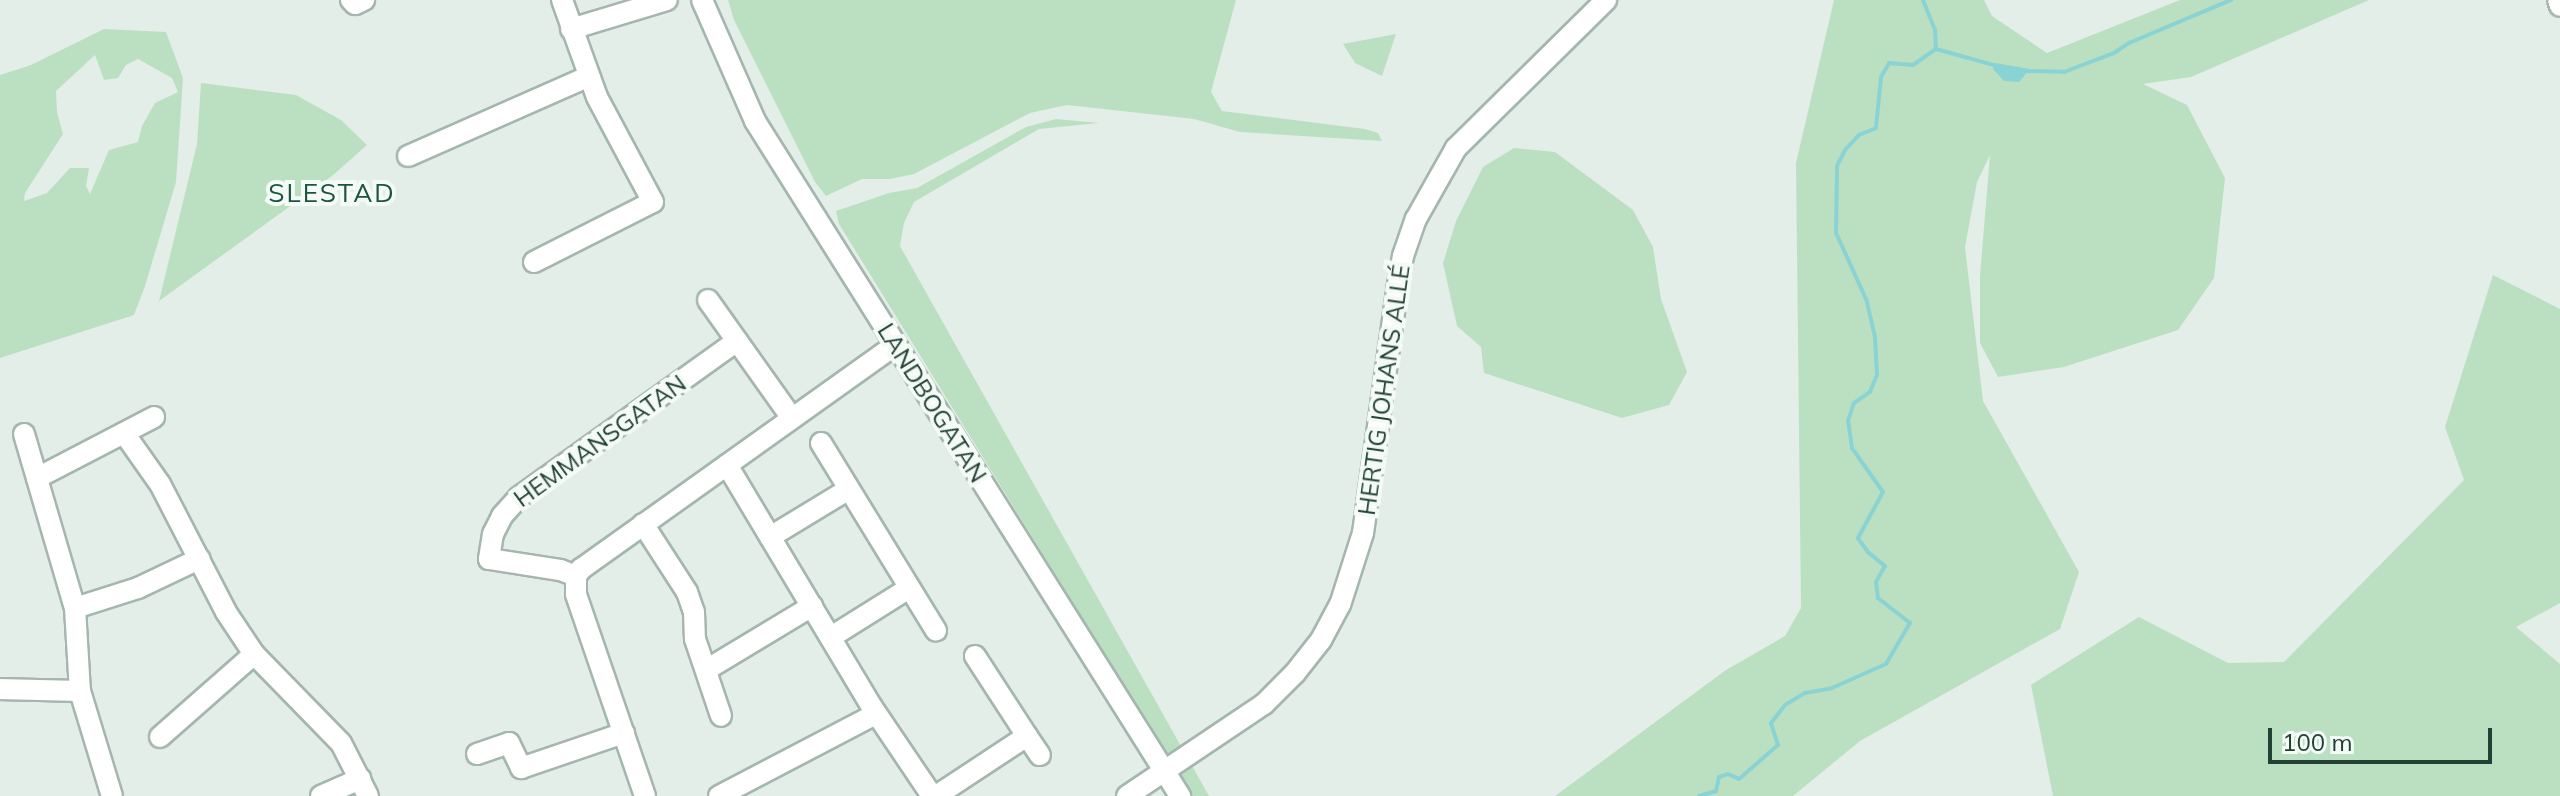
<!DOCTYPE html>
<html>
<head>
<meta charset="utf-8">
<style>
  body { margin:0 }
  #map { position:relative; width:2560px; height:796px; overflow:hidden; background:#e3eee8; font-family:Mulish,sans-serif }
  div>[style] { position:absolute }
  .green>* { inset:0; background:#bbe0c1 }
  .water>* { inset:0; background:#89d3d5 }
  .stream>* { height:4px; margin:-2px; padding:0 2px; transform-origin:2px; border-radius:2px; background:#89d3d5 }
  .roads { filter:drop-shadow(2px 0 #a5b6ae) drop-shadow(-2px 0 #a5b6ae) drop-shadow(0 2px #a5b6ae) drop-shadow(0 -2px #a5b6ae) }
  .minor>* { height:20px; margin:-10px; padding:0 10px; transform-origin:10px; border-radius:10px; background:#fff }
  span { translate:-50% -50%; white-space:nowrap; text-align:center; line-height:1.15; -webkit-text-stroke:8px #f4faf6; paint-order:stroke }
  .street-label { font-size:24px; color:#224034 }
  .neighbourhood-label { font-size:26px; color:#1c543f; letter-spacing:2px }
  .scale { position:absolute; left:2268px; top:728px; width:224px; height:36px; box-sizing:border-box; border:4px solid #224034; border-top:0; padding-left:10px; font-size:24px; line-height:28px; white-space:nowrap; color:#224034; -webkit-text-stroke:6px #f4faf6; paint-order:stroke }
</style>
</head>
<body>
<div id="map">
  <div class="green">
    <div style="clip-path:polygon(728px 0,1236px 0,1211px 92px,1222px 111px,1365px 129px,1378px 133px,1382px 141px,1240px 132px,1194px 119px,1067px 105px,1030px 113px,914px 174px,890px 179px,862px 179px,826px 196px,815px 182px,734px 20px)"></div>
    <div style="clip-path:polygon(1834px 0,1984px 0,1992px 16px,2047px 53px,2180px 0,2369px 0,2191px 77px,2143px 84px,2187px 105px,2225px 178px,2214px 278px,2178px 330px,2064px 367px,1998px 377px,1980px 343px,1980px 276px,1990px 155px,1977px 182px,1965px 247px,1983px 401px,2079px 572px,2060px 629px,1860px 741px,1793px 796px,1555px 796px,1726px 670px,1785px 636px,1801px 608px,1796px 163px)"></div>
    <div style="clip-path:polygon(evenodd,104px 29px,166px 32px,183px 78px,176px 182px,145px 286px,134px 315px,0 358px,0 75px,31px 65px,104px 29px,95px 55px,104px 80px,118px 78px,126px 65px,138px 59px,172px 78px,178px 92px,155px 103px,142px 126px,138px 142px,109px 150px,90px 194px,86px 186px,89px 168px,70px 168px,47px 193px,24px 201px,25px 193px,63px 134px,57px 112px,56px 91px,95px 55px)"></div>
    <div style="clip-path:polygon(1396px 34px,1382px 76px,1355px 63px,1343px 44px)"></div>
    <div style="clip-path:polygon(201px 83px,296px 95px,341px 120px,367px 145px,332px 176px,159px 301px,197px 144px)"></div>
    <div style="clip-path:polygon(1056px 119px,1099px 123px,1039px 129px,914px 202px,904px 223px,900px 246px,1209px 796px,1192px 796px,839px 224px,836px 211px,889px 193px,917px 188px,1026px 127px)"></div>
    <div style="clip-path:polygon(1514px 148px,1555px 152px,1633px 210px,1653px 247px,1661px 299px,1687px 372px,1669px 405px,1622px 418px,1484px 373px,1481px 347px,1457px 326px,1443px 263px,1456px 221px,1483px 167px)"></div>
    <div style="clip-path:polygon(2493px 275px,2560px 309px,2560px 603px,2516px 627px,2560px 664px,2560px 796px,2053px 796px,2031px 685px,2139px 617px,2228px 663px,2284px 662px,2464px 480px,2445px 427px)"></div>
  </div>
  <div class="water">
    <div style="clip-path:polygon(1995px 63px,2030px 69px,2019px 82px,2004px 81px,1993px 69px)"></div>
  </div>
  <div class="stream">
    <div style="left:1936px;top:49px;width:63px;rotate:15.6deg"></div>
    <div style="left:2025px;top:71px;width:39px;rotate:1deg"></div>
    <div style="left:2064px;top:72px;width:53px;rotate:-20.8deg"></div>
    <div style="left:2114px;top:53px;width:18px;rotate:-34deg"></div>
    <div style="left:2129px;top:43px;width:111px;rotate:-22.9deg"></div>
    <div style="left:1699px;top:796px;width:18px;rotate:-16deg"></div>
    <div style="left:1716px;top:791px;width:14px;rotate:-78deg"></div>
    <div style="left:1719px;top:777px;width:9px;rotate:-18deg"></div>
    <div style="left:1728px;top:774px;width:12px;rotate:24deg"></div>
    <div style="left:1739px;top:779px;width:52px;rotate:-41.1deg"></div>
    <div style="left:1778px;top:745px;width:23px;rotate:-108deg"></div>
    <div style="left:1771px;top:723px;width:23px;rotate:-52deg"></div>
    <div style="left:1785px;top:705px;width:23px;rotate:-31deg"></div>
    <div style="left:1805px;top:693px;width:27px;rotate:-10deg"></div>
    <div style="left:1832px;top:688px;width:59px;rotate:-24deg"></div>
    <div style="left:1886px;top:664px;width:48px;rotate:-59.7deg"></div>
    <div style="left:1910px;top:623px;width:41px;rotate:-142deg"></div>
    <div style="left:1878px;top:598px;width:16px;rotate:-97deg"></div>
    <div style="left:1876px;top:582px;width:18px;rotate:-61deg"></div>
    <div style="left:1885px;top:566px;width:22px;rotate:-141deg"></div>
    <div style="left:1868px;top:552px;width:17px;rotate:-126deg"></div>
    <div style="left:1858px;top:538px;width:52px;rotate:-61.5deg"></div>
    <div style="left:1883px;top:492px;width:54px;rotate:-125.2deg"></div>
    <div style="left:1852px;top:448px;width:27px;rotate:-98deg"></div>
    <div style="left:1848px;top:421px;width:19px;rotate:-72deg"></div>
    <div style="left:1854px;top:403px;width:19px;rotate:-35deg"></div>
    <div style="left:1870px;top:392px;width:18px;rotate:-68deg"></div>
    <div style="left:1877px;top:375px;width:38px;rotate:-93deg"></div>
    <div style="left:1875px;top:337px;width:39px;rotate:-103deg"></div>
    <div style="left:1866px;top:299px;width:72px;rotate:-114.4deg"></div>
    <div style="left:1836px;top:233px;width:67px;rotate:-89.1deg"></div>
    <div style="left:1837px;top:166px;width:18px;rotate:-63deg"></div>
    <div style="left:1845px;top:150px;width:21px;rotate:-47deg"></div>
    <div style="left:1859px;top:135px;width:18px;rotate:-22deg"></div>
    <div style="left:1876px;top:128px;width:51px;rotate:-84.4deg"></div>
    <div style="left:1881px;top:77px;width:16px;rotate:-60deg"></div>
    <div style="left:1889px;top:63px;width:24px;rotate:5deg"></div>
    <div style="left:1913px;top:65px;width:28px;rotate:-35deg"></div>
    <div style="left:1936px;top:49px;width:19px;rotate:-93deg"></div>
    <div style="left:1935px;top:30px;width:32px;rotate:-112deg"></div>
  </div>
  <div class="roads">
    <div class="minor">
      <div style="left:351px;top:0;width:6px;rotate:45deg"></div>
      <div style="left:355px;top:4px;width:10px;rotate:-24deg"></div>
      <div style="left:702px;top:0;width:132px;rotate:66.3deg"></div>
      <div style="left:755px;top:121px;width:798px;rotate:57.8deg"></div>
      <div style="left:2558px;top:0;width:6px;rotate:72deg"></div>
      <div style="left:571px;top:29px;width:100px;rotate:-16.8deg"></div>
      <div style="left:408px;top:156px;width:198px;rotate:-23.8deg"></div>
      <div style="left:534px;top:262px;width:133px;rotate:-26.8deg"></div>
      <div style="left:653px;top:202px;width:119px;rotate:-118.1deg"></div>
      <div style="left:597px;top:97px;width:103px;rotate:-109.8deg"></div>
      <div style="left:708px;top:300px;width:145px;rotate:54.6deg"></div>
      <div style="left:124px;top:433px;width:62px;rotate:54.8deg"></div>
      <div style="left:160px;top:484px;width:144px;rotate:62.7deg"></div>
      <div style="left:226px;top:612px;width:50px;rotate:56.3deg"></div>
      <div style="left:254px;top:654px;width:124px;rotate:45.7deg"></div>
      <div style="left:341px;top:743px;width:59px;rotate:63deg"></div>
      <div style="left:24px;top:434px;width:181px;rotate:73.7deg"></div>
      <div style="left:75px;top:608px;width:83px;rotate:86.6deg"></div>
      <div style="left:80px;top:691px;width:110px;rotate:73.1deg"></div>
      <div style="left:821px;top:443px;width:220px;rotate:58.5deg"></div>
      <div style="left:727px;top:465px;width:282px;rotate:59.1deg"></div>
      <div style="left:872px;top:707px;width:107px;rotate:56deg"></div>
      <div style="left:37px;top:478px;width:132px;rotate:-27.5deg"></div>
      <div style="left:643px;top:524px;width:81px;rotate:57.1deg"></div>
      <div style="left:687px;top:592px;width:21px;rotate:71deg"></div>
      <div style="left:694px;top:612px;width:27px;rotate:88deg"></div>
      <div style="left:695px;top:639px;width:81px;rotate:71.3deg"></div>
      <div style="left:770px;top:537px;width:92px;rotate:-31.3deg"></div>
      <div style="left:576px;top:576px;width:17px;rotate:-159deg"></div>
      <div style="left:560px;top:570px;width:72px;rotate:-171.2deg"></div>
      <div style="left:489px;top:559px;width:25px;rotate:-81deg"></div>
      <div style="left:493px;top:534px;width:20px;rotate:-63deg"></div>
      <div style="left:502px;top:516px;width:25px;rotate:-48deg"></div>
      <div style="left:519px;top:497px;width:268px;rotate:-35.6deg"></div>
      <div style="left:75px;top:608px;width:66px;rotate:-17.6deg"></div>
      <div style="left:138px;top:588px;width:68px;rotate:-25.4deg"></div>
      <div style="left:831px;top:637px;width:92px;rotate:-32.1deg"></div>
      <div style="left:975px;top:656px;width:95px;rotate:57deg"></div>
      <div style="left:706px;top:670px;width:124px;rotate:-31.1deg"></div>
      <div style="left:0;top:689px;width:80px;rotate:1.4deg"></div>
      <div style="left:160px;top:737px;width:125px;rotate:-41.4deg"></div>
      <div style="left:477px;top:754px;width:34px;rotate:-19deg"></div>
      <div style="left:509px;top:743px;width:28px;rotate:64deg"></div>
      <div style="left:521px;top:768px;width:109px;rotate:-18.8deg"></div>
      <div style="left:321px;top:796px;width:43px;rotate:-23.6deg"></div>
      <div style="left:645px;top:796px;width:213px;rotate:-108.9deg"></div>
      <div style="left:576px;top:594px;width:18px;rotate:-90deg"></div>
      <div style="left:576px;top:576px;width:9px;rotate:-54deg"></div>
      <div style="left:581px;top:569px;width:386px;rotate:-35.5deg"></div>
      <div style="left:719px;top:796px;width:177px;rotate:-27.6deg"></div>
      <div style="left:936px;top:796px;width:109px;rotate:-33.4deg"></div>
      <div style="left:1027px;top:736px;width:23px;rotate:56deg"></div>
      <div style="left:1127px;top:796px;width:165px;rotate:-33.9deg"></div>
      <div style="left:1264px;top:704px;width:44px;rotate:-45deg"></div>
      <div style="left:1295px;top:673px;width:42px;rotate:-51.8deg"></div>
      <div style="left:1321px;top:640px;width:40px;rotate:-62deg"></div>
      <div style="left:1340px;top:605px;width:76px;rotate:-72.3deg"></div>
      <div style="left:1363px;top:533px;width:245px;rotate:-82deg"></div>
      <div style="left:1397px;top:290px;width:35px;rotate:-80deg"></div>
      <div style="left:1403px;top:256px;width:39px;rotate:-71deg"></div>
      <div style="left:1416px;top:219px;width:81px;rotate:-60.6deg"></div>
      <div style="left:1456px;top:148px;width:211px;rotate:-44.6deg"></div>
    </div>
  </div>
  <div class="street-label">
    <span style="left:1384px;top:390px;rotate:-82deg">HERTIG JOHANS ALLÉ</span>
    <span style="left:932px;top:403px;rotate:58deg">LANDBOGATAN</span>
    <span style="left:600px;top:441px;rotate:-36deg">HEMMANSGATAN</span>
  </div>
  <div class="neighbourhood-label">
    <span style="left:332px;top:193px">SLESTAD</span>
  </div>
  <div class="scale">100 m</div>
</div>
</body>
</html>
